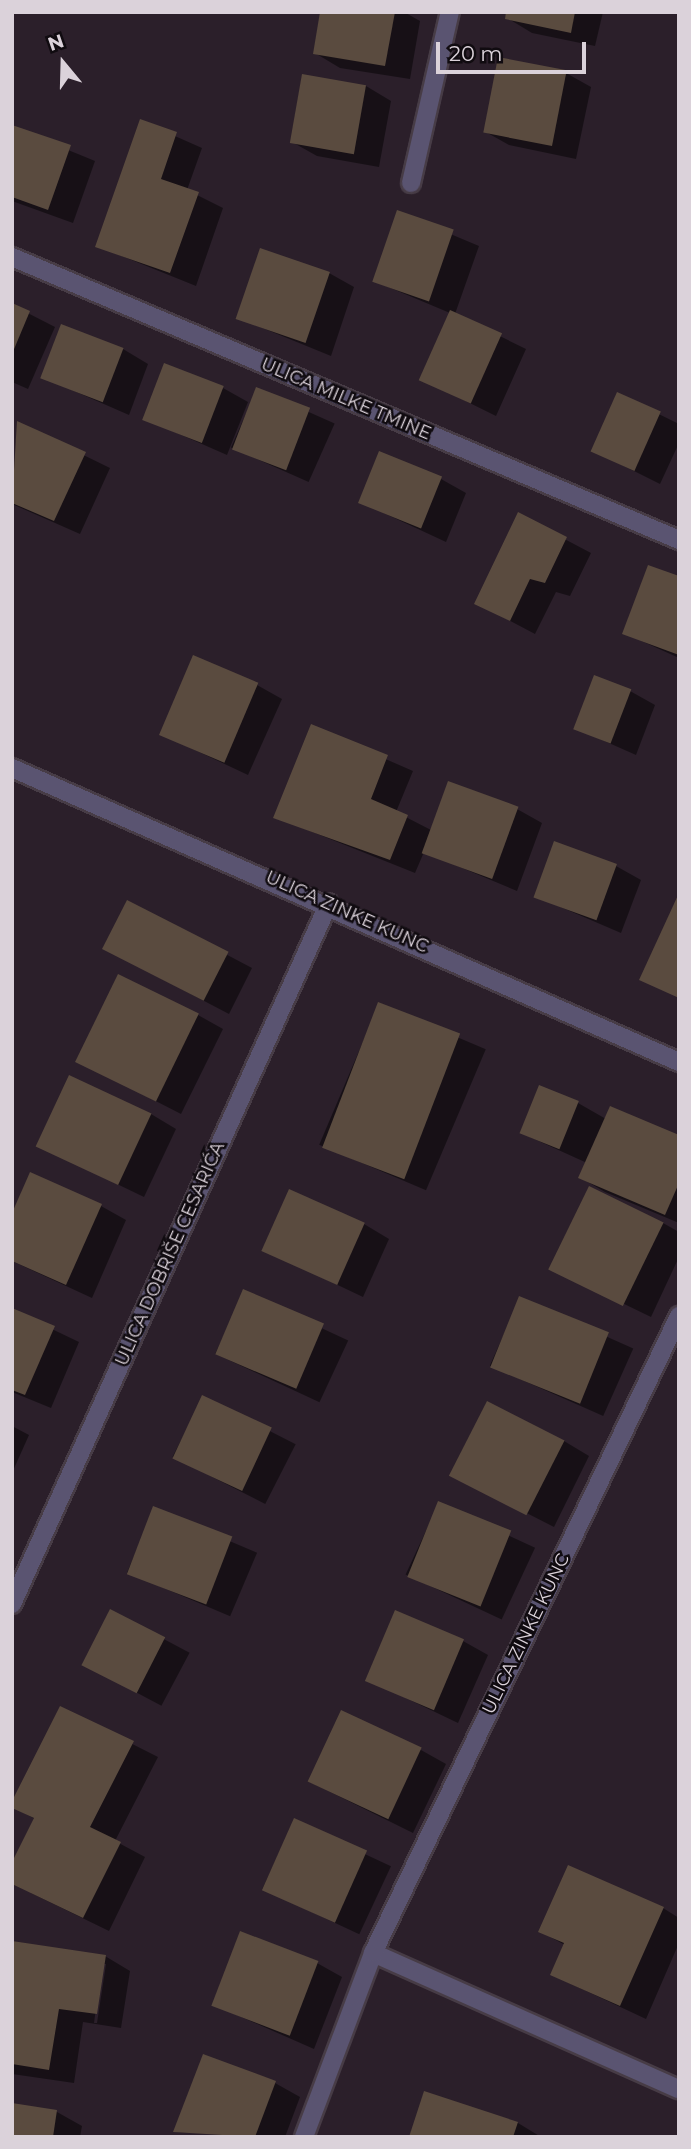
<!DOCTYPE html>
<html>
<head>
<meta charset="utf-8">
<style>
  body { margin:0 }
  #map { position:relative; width:691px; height:2149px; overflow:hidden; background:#2b1f2a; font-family:Montserrat,sans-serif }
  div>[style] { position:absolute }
  .shadow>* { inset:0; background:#0007; transform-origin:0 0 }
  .building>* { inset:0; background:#5a4b3f; transform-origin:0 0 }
  .roads { filter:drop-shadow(2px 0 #473c46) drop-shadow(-2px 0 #473c46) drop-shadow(0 2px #473c46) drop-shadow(0 -2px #473c46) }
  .minor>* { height:18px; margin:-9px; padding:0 9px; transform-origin:9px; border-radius:9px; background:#5a5471 }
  span { translate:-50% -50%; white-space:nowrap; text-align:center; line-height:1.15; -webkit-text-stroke:5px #100b10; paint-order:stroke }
  .street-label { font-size:18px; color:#dbd2da }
  .frame { position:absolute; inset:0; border:14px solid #dbd2da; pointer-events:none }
  .north { position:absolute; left:28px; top:28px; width:70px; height:70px; -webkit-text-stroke:5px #100b10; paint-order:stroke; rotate:341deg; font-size:19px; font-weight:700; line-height:28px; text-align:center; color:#dbd2da }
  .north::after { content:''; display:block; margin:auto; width:24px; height:32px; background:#dbd2da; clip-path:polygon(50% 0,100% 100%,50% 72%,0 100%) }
  .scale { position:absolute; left:436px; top:42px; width:150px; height:32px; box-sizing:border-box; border:4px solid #dbd2da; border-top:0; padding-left:9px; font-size:21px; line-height:24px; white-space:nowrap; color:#dbd2da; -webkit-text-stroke:5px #100b10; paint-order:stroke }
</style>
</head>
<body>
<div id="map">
  <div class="shadow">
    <div style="clip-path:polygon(322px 12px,404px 12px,420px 21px,410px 79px,340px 68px,315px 53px)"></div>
    <div style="clip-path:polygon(508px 12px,603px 12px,595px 46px,532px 33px,507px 18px)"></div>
    <div style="clip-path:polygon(566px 73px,591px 87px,576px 159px,509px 145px,484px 131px)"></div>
    <div style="clip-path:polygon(366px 86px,391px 101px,379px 167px,317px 156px,292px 142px)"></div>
    <div style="clip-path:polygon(141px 121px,202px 148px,187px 190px,223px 208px,196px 286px,97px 246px)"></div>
    <div style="clip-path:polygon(12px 127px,95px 161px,73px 223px,12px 201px)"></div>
    <div style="clip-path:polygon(398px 212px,479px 246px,455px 314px,526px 349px,496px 416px,421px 379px,450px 313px,374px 281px)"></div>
    <div style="clip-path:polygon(329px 273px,354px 287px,331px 356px,238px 318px)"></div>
    <div style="clip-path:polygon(12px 305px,55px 327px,28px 389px,12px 382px)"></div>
    <div style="clip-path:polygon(123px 349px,148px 364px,129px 415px,42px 377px)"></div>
    <div style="clip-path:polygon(223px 388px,248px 402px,227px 455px,145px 419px)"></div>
    <div style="left:257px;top:389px;width:85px;height:64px;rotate:24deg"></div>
    <div style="clip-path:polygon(618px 394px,679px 424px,679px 443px,660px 484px,592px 450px)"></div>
    <div style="clip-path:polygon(18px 423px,110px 468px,80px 534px,12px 504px)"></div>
    <div style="clip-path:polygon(441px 479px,466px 493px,446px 542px,360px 502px)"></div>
    <div style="clip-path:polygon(519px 515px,591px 553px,570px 596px,556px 592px,535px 634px,476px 603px)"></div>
    <div style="clip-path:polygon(679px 578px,679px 658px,624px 633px)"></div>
    <div style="clip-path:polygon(257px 685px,282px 699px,248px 775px,161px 734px)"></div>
    <div style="clip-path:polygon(630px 691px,655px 705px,636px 755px,575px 728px)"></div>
    <div style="clip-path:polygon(312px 727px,413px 771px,396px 812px,431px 830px,517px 809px,542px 823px,517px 891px,424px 852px,415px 873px,275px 817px)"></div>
    <div style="clip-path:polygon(616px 866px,641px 880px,621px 933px,535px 896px)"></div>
    <div style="clip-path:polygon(127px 902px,252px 968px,229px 1014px,126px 960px)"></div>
    <div style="left:379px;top:1004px;width:116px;height:153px;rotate:23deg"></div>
    <div style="clip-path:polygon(198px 1015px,223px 1029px,181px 1114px,78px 1061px)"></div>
    <div style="clip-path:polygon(578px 1103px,606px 1119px,679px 1137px,679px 1223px,605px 1192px,581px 1178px,587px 1163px,521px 1133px)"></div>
    <div style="clip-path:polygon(151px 1114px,176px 1129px,144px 1197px,38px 1146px)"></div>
    <div style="clip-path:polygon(101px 1206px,126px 1220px,92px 1298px,12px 1261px)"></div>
    <div style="clip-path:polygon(663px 1223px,679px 1232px,679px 1257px,651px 1317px,554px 1270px)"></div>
    <div style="clip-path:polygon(364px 1224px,389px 1239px,363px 1297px,264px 1250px)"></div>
    <div style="left:244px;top:1292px;width:115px;height:68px;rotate:25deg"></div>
    <div style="left:520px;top:1298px;width:124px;height:74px;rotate:24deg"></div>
    <div style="clip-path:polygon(12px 1310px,79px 1342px,51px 1408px,12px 1392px)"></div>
    <div style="left:203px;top:1397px;width:104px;height:67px;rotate:27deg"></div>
    <div style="clip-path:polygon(12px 1426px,29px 1435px,12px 1473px)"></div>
    <div style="clip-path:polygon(564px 1441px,589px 1456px,554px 1527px,452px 1475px)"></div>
    <div style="left:439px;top:1503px;width:106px;height:79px;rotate:25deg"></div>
    <div style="left:154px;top:1509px;width:112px;height:69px;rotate:23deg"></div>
    <div style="left:111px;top:1611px;width:89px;height:60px;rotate:28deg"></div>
    <div style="clip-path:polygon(463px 1641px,488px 1655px,458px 1723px,366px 1679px)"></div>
    <div style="clip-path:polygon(61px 1708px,158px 1757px,115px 1841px,145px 1857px,109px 1931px,31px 1893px,35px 1819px,12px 1806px)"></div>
    <div style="clip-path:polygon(421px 1750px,446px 1764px,413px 1833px,308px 1781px)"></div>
    <div style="left:294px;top:1821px;width:107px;height:75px;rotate:25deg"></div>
    <div style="clip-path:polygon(663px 1908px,679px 1918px,679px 1943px,646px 2019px,552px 1975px,565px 1945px,541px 1932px)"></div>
    <div style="clip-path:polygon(evenodd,12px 1942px,105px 1956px,130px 1971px,121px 2028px,83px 2022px,74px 2083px,12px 2074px,12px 1942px,102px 1964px,106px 1964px,97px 2023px,94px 2023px,102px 1964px)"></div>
    <div style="clip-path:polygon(317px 1963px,342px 1977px,314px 2049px,214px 2005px)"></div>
    <div style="clip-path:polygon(275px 2083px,300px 2097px,285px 2137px,176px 2132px)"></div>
    <div style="clip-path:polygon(425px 2093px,518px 2123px,541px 2137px,411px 2137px)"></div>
    <div style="clip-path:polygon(57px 2112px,82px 2126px,80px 2137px,12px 2137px)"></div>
  </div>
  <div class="building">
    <div style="clip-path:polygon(320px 12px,395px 12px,385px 66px,313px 54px)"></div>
    <div style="clip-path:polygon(506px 12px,575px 12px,571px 33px,505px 19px)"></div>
    <div style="left:498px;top:57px;width:70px;height:77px;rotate:11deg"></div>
    <div style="left:302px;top:74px;width:65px;height:70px;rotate:10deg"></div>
    <div style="clip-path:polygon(140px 119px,177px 132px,161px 179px,199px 192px,170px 273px,95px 247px)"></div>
    <div style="clip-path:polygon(12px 125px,71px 145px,48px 210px,12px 197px)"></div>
    <div style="left:397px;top:210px;width:60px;height:76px;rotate:19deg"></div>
    <div style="left:260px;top:248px;width:74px;height:75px;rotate:19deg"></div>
    <div style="clip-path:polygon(12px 303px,30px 311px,12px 354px)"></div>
    <div style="left:450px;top:310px;width:57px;height:77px;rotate:24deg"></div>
    <div style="left:61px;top:324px;width:67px;height:58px;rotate:21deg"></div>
    <div style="left:164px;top:363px;width:64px;height:61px;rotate:21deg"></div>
    <div style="left:256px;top:387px;width:58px;height:67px;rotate:21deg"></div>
    <div style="left:617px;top:392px;width:48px;height:65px;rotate:24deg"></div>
    <div style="clip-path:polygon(17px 421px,86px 452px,54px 521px,12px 503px)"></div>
    <div style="left:379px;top:451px;width:68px;height:56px;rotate:22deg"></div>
    <div style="clip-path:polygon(518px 512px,567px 537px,545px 583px,530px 579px,510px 621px,474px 604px)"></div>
    <div style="clip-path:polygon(648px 565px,679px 576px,679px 655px,622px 634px)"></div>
    <div style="left:193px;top:655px;width:71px;height:87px;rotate:23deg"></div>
    <div style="left:594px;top:675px;width:40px;height:58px;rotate:21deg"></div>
    <div style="clip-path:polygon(311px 724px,388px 755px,371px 799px,408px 815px,390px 860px,273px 818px)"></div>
    <div style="left:448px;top:781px;width:75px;height:77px;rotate:20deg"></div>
    <div style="left:554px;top:841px;width:67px;height:60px;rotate:20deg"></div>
    <div style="clip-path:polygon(679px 893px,679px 998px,639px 980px)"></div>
    <div style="left:127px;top:900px;width:114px;height:55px;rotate:27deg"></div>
    <div style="left:118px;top:974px;width:90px;height:98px;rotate:26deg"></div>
    <div style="left:378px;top:1002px;width:88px;height:156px;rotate:21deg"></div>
    <div style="left:69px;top:1075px;width:91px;height:79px;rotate:25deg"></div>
    <div style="left:539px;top:1085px;width:43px;height:52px;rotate:22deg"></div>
    <div style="clip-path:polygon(610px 1106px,679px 1135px,679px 1183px,665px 1215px,578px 1178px)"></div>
    <div style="clip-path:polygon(30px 1172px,102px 1204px,66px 1285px,12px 1261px,12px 1213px)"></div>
    <div style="left:589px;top:1186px;width:83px;height:93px;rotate:26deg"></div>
    <div style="left:289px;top:1189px;width:83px;height:68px;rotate:24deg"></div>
    <div style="left:243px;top:1289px;width:88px;height:71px;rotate:23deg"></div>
    <div style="left:519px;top:1296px;width:97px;height:77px;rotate:22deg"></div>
    <div style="clip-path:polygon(12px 1308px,55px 1326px,25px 1395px,12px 1390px)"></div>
    <div style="left:202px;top:1395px;width:77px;height:70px;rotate:25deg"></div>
    <div style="left:487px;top:1401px;width:87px;height:84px;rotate:27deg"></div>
    <div style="left:438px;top:1501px;width:79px;height:82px;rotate:22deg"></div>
    <div style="left:153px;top:1506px;width:85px;height:73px;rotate:21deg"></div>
    <div style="left:110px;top:1609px;width:62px;height:63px;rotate:27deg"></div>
    <div style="left:395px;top:1610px;width:75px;height:77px;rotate:23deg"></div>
    <div style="clip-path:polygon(60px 1706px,134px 1741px,90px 1827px,121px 1842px,83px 1918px,12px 1884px,12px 1862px,34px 1818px,12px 1808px,12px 1801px)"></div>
    <div style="left:341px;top:1710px;width:89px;height:79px;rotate:25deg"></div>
    <div style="left:294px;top:1818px;width:80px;height:79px;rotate:24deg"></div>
    <div style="clip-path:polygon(568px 1865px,664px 1907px,620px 2006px,550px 1975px,564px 1943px,538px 1932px)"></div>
    <div style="left:240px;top:1931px;width:84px;height:80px;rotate:21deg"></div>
    <div style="clip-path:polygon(12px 1941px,106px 1955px,97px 2014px,59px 2009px,49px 2070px,12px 2064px)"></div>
    <div style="clip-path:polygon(203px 2054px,276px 2081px,255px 2137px,173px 2132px)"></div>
    <div style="clip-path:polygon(424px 2091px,518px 2122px,513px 2137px,409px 2137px)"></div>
    <div style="clip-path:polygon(12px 2103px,57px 2110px,53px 2137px,12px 2137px)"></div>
  </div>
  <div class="roads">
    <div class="minor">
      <div style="left:411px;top:183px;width:175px;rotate:-77.2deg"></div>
      <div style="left:12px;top:257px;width:725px;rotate:22.99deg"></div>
      <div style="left:12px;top:768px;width:729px;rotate:23.79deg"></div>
      <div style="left:12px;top:1604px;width:769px;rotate:-65.67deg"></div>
      <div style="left:373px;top:1953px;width:335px;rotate:24deg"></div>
      <div style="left:304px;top:2137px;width:197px;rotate:-69.4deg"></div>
      <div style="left:373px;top:1953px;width:707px;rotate:-64.34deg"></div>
    </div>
  </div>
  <div class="street-label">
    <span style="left:346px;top:399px;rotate:23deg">ULICA MILKE TMINE</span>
    <span style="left:347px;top:912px;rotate:24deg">ULICA ZINKE KUNC</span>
    <span style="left:170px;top:1254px;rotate:-66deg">ULICA DOBRIŠE CESARIĆA</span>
    <span style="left:526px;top:1634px;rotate:-64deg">ULICA ZINKE KUNC</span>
  </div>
  <div class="frame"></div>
  <div class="north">N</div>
  <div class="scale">20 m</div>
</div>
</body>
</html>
